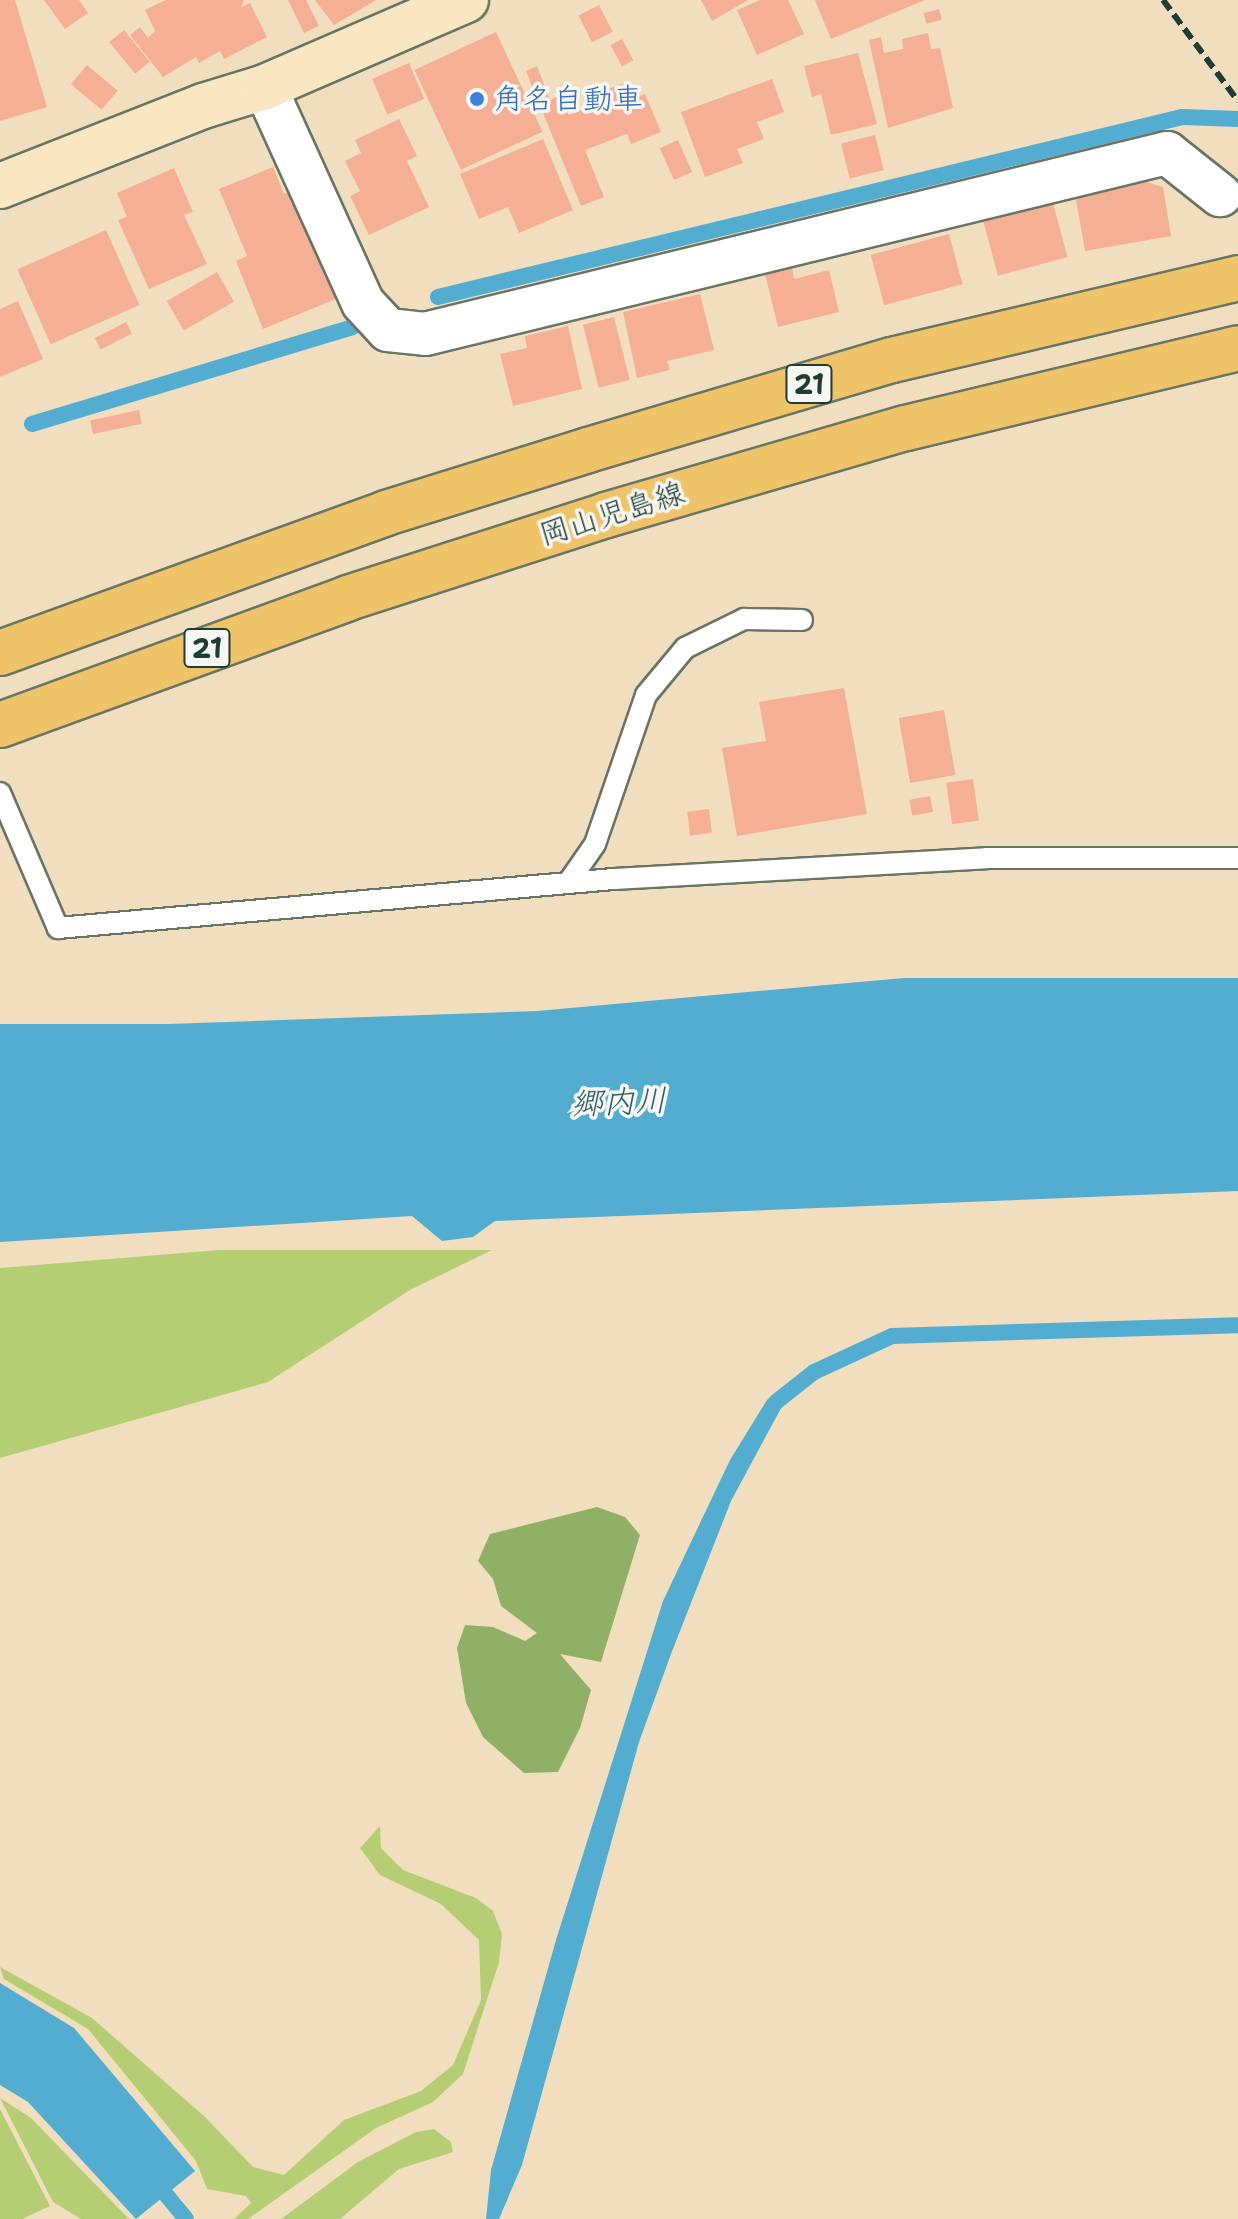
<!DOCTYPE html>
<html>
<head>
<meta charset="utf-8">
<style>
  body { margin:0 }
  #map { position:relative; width:1238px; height:2219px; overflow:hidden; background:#f1debf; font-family:"Shantell Sans","Klee One",sans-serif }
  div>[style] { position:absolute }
  .green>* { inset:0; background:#b6ce73 }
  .forest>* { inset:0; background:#90b165 }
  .water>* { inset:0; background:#53add1 }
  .stream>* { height:16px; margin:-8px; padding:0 8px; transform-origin:8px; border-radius:8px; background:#53add1 }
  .building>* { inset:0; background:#f4af94; transform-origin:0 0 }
  .roads { filter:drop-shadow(2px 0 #687565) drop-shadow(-2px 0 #687565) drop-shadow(0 2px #687565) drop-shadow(0 -2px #687565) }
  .lane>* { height:20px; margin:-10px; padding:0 10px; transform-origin:10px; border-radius:10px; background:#fff }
  .street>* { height:42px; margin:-21px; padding:0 21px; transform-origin:21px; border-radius:21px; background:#fff }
  .secondary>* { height:44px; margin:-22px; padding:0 22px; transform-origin:22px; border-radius:22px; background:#f9e7c3 }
  .primary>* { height:44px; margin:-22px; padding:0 22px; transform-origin:22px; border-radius:22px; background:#efc469 }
  .rail>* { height:6px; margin-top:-3px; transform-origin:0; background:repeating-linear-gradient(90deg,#1f3d34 0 12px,transparent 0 18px) }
  .dots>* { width:22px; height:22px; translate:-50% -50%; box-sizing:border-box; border:4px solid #f6f6f2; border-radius:50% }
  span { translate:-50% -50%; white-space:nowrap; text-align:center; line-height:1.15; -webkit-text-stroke:7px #f6f6f2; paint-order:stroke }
  .shield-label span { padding:2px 6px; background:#f6f6f2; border:2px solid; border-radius:6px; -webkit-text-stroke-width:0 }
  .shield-label { font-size:28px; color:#1f3d34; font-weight:700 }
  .shop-label { font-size:30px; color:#366cbe }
  .left { translate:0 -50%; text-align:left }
  .street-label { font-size:30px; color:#1f3d34 }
  .water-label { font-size:32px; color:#2f5f63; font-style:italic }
</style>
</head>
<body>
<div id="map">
  <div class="green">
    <div style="clip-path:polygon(219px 1250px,492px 1250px,410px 1290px,268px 1382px,0 1458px,0 1268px)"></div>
    <div style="clip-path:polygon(380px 1826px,381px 1848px,403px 1870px,476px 1898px,493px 1911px,502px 1934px,499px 1962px,463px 2074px,433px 2102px,376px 2128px,248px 2219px,234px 2219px,251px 2203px,246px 2196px,207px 2189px,196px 2161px,88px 2029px,4px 1979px,0 1967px,92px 2018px,205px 2117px,253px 2167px,284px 2175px,344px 2120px,421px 2091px,453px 2065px,481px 2000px,479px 1940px,441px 1904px,380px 1875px,360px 1848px)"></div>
    <div style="clip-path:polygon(0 2098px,31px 2118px,129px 2219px,81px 2219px,53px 2202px)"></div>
    <div style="clip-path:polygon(0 2109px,50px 2206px,22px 2219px,0 2219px)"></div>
    <div style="clip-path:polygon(434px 2129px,451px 2142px,453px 2152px,399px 2169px,340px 2219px,281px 2219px,358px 2162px,416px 2132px)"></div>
  </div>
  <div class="forest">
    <div style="clip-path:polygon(597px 1507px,625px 1517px,640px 1535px,601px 1662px,560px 1654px,591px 1690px,580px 1728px,558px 1772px,524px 1773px,483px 1737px,466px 1703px,457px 1648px,465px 1625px,493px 1627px,525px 1641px,537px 1633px,501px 1606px,493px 1579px,478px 1561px,490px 1534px)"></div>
  </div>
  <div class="water">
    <div style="clip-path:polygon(904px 978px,1238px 978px,1238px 1191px,495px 1221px,473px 1237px,442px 1241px,412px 1216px,0 1242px,0 1024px,168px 1024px,537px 1011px)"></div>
    <div style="clip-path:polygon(799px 1375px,731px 1501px,671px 1654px,639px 1742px,522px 2165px,499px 2219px,486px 2219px,491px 2170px,556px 1940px,663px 1601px,730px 1460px,767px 1400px)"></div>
    <div style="clip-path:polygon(0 1983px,74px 2028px,195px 2171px,136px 2219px,28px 2102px,0 2085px)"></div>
  </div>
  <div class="stream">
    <div style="left:438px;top:297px;width:765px;rotate:-13.6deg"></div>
    <div style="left:1182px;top:117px;width:56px;rotate:2deg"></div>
    <div style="left:32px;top:424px;width:335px;rotate:-16.8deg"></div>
    <div style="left:776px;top:1402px;width:48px;rotate:-38.3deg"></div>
    <div style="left:814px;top:1372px;width:86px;rotate:-24.8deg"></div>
    <div style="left:892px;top:1336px;width:346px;rotate:-1.8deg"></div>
    <div style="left:154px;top:2180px;width:50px;rotate:50.6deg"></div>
  </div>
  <div class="building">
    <div style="clip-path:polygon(0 0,15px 0,47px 107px,0 121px)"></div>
    <div style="clip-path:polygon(44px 0,79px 0,88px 13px,65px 29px)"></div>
    <div style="clip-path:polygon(166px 0,244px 0,241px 7px,250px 3px,267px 37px,224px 59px,220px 51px,199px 63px,196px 57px,163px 77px,130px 35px,140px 27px,148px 38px,155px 31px,145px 10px)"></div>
    <div style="clip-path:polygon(288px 0,306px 0,319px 26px,304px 33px)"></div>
    <div style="clip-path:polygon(315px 0,376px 0,334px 25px)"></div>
    <div style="clip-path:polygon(701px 0,748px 0,712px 21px)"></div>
    <div style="clip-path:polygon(760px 0,788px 0,804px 34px,757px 55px,737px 10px)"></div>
    <div style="clip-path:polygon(815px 0,925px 0,831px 39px)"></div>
    <div style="left:599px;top:5px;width:30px;height:23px;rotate:63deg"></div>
    <div style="left:939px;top:9px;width:11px;height:16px;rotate:75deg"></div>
    <div style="left:124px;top:30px;width:41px;height:19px;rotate:51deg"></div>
    <div style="left:496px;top:32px;width:110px;height:90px;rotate:65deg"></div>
    <div style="clip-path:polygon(928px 33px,931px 49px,940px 48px,953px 108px,888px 128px,869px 40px,881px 37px,884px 53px,903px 49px,902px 39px)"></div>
    <div style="left:622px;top:39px;width:24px;height:13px;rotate:62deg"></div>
    <div style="clip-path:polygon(858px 53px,877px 124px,831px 135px,821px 94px,812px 97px,804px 66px)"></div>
    <div style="left:409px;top:63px;width:39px;height:40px;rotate:67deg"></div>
    <div style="left:87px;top:65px;width:40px;height:25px;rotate:40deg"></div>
    <div style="clip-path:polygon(537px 66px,550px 100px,561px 95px,569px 115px,601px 102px,598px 93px,624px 83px,631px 100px,645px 94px,661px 132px,631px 144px,627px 134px,585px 150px,604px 197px,581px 206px,526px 71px)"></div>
    <div style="clip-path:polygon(772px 79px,784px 112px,757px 122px,764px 139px,737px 149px,743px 163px,705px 177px,681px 112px)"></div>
    <div style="clip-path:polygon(399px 119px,417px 156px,407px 161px,429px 207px,369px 235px,350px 196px,360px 191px,345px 161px,361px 153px,355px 140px)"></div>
    <div style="left:875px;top:135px;width:36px;height:35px;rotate:76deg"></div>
    <div style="clip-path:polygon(543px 139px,573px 210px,519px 233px,508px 207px,479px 219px,460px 174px)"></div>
    <div style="left:678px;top:140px;width:35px;height:20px;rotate:66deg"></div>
    <div style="clip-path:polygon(273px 167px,284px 194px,299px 188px,343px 296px,263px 329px,236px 261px,247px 256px,219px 189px)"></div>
    <div style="clip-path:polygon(174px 168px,193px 212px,184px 215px,207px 264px,149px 289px,118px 220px,127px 217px,117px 193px)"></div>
    <div style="clip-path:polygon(1143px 181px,1163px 187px,1171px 236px,1085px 251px,1075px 194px)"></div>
    <div style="left:1053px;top:203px;width:56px;height:72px;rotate:75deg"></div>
    <div style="left:106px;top:230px;width:82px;height:97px;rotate:66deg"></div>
    <div style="left:949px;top:234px;width:52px;height:81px;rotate:75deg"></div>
    <div style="clip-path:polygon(792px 267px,794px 279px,829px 270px,839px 312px,778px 327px,765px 274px)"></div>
    <div style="left:217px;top:272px;width:34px;height:58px;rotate:60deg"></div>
    <div style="clip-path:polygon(700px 294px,714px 350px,667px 361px,670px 370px,637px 378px,623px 312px)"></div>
    <div style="clip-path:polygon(18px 301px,43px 359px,0 377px,0 309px)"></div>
    <div style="left:614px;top:317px;width:65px;height:32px;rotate:76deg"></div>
    <div style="left:126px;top:322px;width:13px;height:35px;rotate:63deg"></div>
    <div style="clip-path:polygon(568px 326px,582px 389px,513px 406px,500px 354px,527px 348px,525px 336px)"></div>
    <div style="left:139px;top:410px;width:14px;height:50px;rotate:78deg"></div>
    <div style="clip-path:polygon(844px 688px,867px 814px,737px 836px,722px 748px,766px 741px,759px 702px)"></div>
    <div style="left:944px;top:710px;width:66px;height:46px;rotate:80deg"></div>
    <div style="left:973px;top:779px;width:42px;height:27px;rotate:82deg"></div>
    <div style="left:930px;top:796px;width:16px;height:21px;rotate:79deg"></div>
    <div style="left:709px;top:809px;width:24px;height:22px;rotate:83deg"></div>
  </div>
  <div class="roads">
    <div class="lane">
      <div style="left:0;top:793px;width:147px;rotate:66.8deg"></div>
      <div style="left:58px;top:928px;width:558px;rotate:-5.04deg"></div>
      <div style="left:614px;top:879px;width:373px;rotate:-3.2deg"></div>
      <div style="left:986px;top:858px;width:252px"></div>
      <div style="left:568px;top:883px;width:47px;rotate:-55.3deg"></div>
      <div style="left:595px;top:844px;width:157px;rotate:-71.1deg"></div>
      <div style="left:646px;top:695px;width:61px;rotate:-50.3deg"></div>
      <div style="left:685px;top:648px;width:66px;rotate:-26.2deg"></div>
      <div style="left:744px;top:619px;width:58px;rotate:1deg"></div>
    </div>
    <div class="street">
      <div style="left:265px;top:87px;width:237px;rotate:65.6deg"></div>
      <div style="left:363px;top:303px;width:37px;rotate:47deg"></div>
      <div style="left:388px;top:330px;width:37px;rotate:6deg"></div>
      <div style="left:425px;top:334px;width:764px;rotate:-13.71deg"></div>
      <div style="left:1167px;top:153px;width:68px;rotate:38.4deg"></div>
    </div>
    <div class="secondary">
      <div style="left:0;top:186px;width:218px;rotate:-21.5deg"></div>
      <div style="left:203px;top:106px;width:65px;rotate:-17deg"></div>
      <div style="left:265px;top:87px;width:219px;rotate:-23.4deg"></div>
    </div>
    <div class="primary">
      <div style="left:0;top:653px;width:411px;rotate:-19.9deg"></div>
      <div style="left:386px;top:513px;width:212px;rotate:-17.3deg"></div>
      <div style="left:588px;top:450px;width:317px;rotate:-16.5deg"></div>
      <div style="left:892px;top:360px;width:356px;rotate:-13.3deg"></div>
      <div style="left:0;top:725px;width:370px;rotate:-20deg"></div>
      <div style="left:348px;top:598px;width:271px;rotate:-17.8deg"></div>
      <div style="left:606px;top:515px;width:312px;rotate:-16.2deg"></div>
      <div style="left:906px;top:428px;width:342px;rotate:-13.5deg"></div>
    </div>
  </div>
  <div class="rail">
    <div style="left:1163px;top:0;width:126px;rotate:53.4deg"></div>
  </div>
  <div class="dots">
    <div style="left:477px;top:99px;background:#3f7fe0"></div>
  </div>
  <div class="shield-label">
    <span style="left:809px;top:384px">21</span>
    <span style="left:207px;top:648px">21</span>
  </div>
  <div class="shop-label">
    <span class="left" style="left:493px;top:99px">角名自動車</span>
  </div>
  <div class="street-label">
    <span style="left:612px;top:514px;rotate:-17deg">岡山児島線</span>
  </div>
  <div class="water-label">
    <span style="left:619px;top:1102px;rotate:-2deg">郷内川</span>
  </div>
</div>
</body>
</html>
